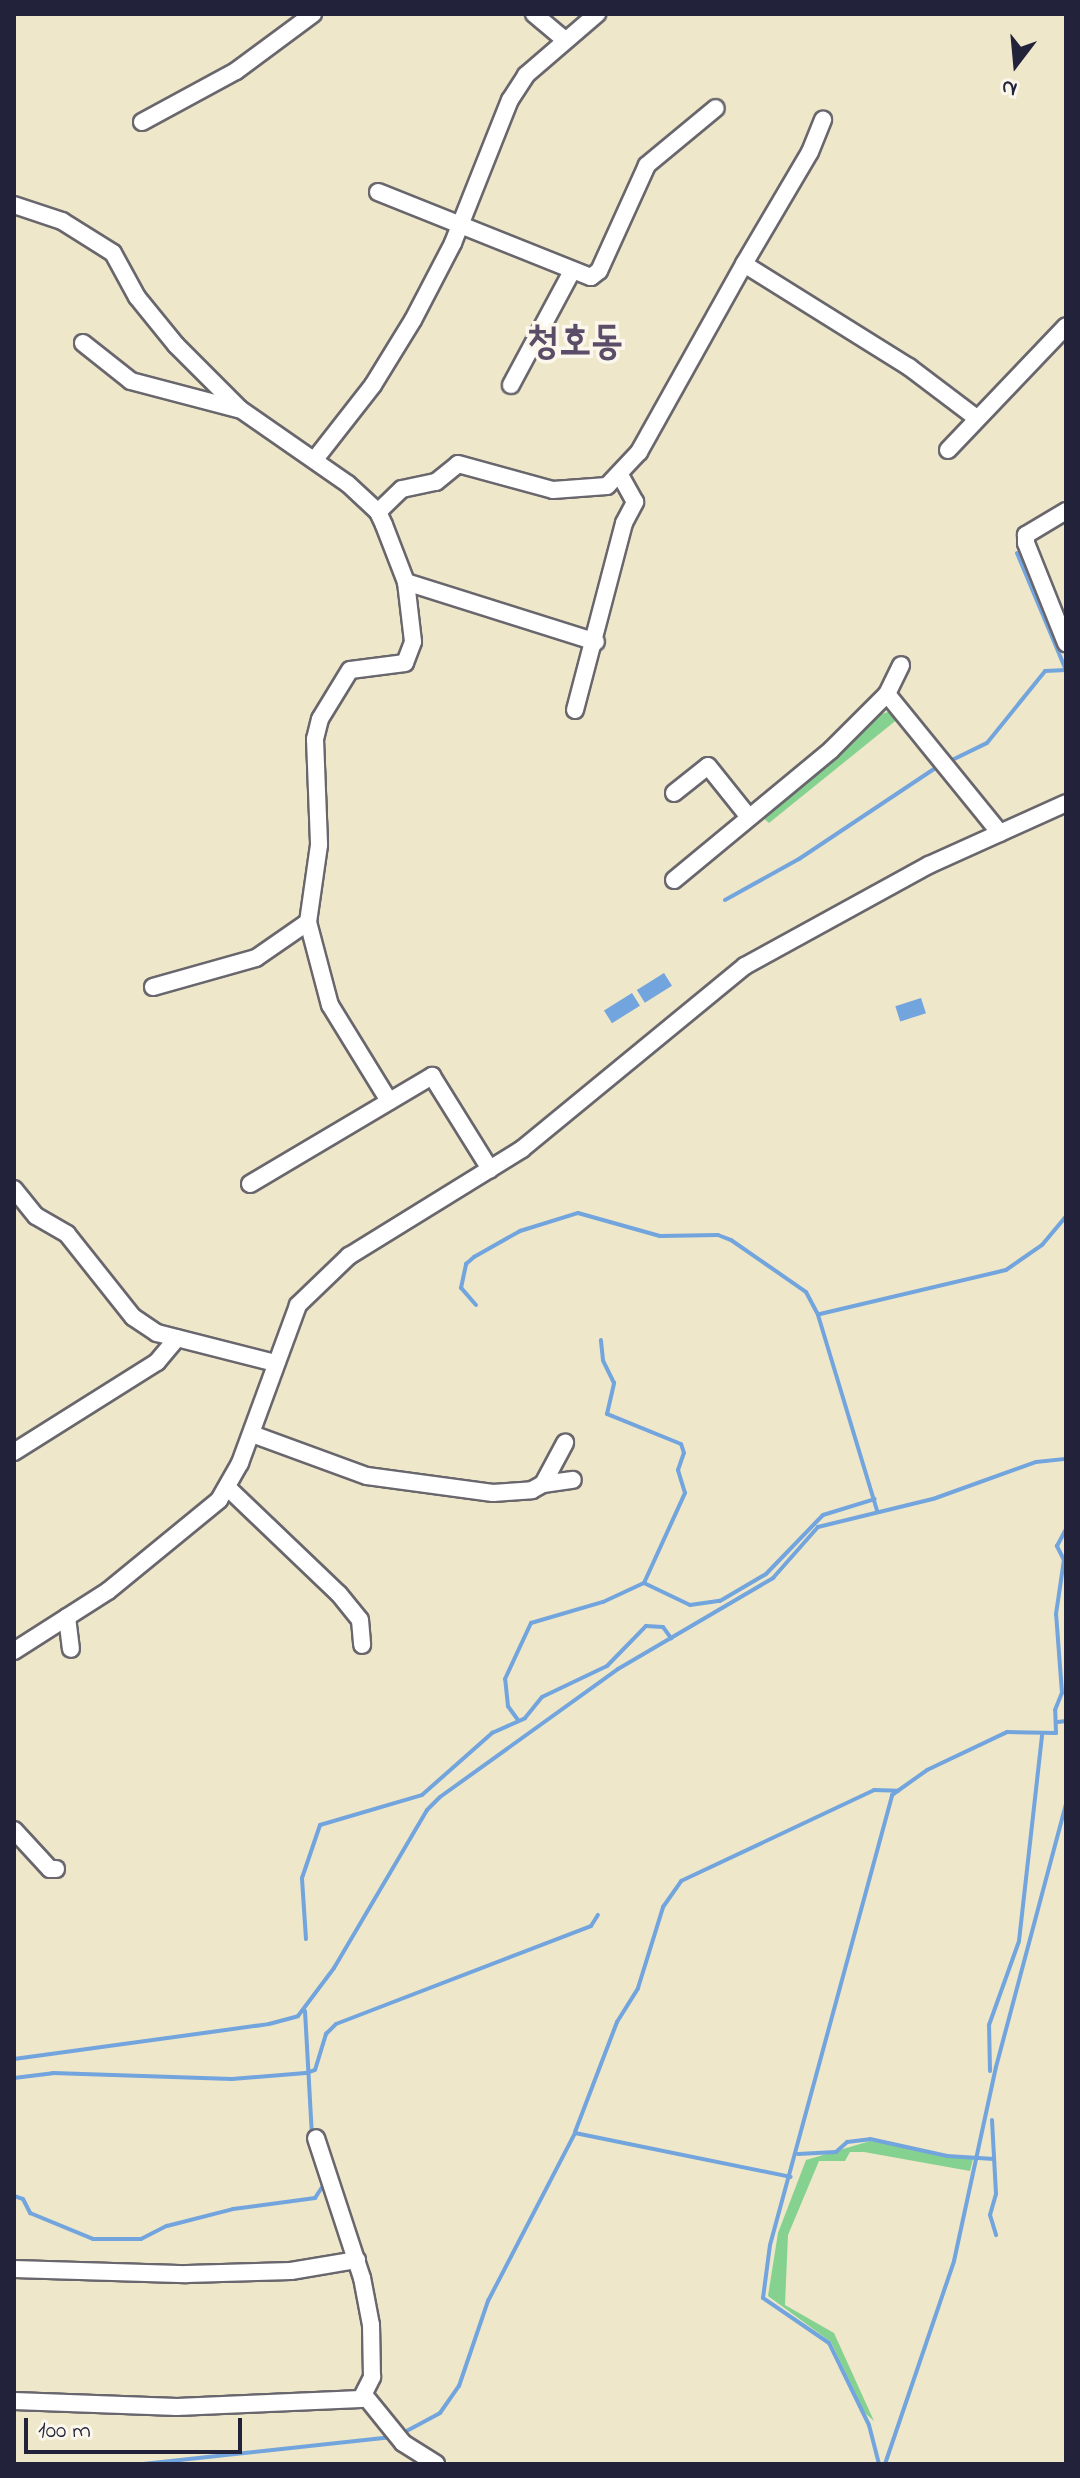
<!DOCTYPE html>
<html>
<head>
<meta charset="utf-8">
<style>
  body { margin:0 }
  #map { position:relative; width:1080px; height:2478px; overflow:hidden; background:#eee7ca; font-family:"Indie Flower","Poor Story",sans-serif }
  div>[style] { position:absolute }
  .green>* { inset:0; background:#85d290 }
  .water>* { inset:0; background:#72a4dd; transform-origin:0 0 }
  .stream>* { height:4px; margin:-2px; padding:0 2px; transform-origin:2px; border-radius:2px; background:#72a4dd }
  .roads { filter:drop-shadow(2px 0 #69676d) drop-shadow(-2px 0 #69676d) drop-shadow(0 2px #69676d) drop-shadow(0 -2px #69676d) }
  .minor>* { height:16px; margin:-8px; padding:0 8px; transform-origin:8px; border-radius:8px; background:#fff }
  span { translate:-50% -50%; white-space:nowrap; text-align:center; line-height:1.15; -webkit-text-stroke:7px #fbf7ec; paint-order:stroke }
  .quarter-label { font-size:40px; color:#5b4c67; font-weight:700 }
  .frame { position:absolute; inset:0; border:16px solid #22223b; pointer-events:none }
  .north { position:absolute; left:976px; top:24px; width:80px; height:80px; -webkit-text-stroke:6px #fbf7ec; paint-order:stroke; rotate:196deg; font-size:22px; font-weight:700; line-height:32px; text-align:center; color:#22223b }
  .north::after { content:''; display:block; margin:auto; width:28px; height:36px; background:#22223b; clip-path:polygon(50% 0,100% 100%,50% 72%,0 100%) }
  .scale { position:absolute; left:24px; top:2418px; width:218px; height:36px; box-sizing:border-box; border:4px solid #22223b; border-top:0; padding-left:10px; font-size:24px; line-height:28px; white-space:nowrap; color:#22223b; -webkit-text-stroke:6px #fbf7ec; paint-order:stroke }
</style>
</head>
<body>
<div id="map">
  <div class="green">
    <div style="clip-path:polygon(888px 712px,899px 718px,769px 823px,762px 817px,874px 716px)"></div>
    <div style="clip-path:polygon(870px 2141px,973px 2159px,970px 2171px,864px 2152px,850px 2152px,845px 2161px,819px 2161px,788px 2235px,785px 2305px,834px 2333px,874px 2421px,865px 2413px,831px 2342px,768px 2296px,778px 2233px,806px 2160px)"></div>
  </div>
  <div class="water">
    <div style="left:664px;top:973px;width:15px;height:32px;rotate:58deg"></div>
    <div style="left:632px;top:993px;width:15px;height:33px;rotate:58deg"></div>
    <div style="left:921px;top:998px;width:16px;height:27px;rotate:72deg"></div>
  </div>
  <div class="stream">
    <div style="left:1017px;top:553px;width:127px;rotate:67.3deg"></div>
    <div style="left:948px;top:762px;width:43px;rotate:-26deg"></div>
    <div style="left:987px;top:743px;width:92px;rotate:-51.1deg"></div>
    <div style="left:1045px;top:671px;width:21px;rotate:-3deg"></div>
    <div style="left:725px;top:900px;width:85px;rotate:-29deg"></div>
    <div style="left:799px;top:859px;width:169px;rotate:-33.7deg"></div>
    <div style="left:476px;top:1305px;width:23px;rotate:-131deg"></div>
    <div style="left:461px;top:1288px;width:25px;rotate:-78deg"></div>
    <div style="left:466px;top:1264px;width:11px;rotate:-41deg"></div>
    <div style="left:474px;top:1257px;width:53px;rotate:-29.5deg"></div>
    <div style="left:520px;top:1231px;width:61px;rotate:-17.2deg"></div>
    <div style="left:578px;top:1213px;width:85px;rotate:15.7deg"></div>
    <div style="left:660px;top:1236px;width:58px;rotate:-1deg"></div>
    <div style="left:718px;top:1235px;width:14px;rotate:21deg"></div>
    <div style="left:731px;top:1240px;width:91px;rotate:34.7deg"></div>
    <div style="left:806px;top:1292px;width:26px;rotate:62deg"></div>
    <div style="left:818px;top:1315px;width:205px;rotate:73.2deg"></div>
    <div style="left:820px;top:1314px;width:191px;rotate:-13.3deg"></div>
    <div style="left:1006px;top:1270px;width:44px;rotate:-34.8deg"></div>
    <div style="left:1042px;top:1245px;width:38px;rotate:-50deg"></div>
    <div style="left:644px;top:1583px;width:51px;rotate:25.6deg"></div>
    <div style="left:690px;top:1605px;width:30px;rotate:-8deg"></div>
    <div style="left:720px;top:1601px;width:53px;rotate:-30.4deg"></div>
    <div style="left:766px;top:1574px;width:82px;rotate:-46deg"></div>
    <div style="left:823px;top:1515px;width:54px;rotate:-17.1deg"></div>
    <div style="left:518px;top:1720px;width:17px;rotate:-126deg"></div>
    <div style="left:508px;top:1706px;width:27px;rotate:-96deg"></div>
    <div style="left:505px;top:1679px;width:62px;rotate:-65.1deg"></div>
    <div style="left:531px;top:1623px;width:75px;rotate:-16.3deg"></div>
    <div style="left:603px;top:1602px;width:45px;rotate:-24.9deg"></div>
    <div style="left:644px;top:1583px;width:99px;rotate:-65.5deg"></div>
    <div style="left:685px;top:1493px;width:24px;rotate:-107deg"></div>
    <div style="left:678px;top:1470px;width:18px;rotate:-71deg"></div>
    <div style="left:684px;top:1453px;width:9px;rotate:-108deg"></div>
    <div style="left:681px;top:1444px;width:80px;rotate:-157.9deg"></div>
    <div style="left:607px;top:1414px;width:32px;rotate:-77deg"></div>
    <div style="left:614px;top:1383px;width:25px;rotate:-116deg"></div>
    <div style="left:603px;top:1360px;width:20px;rotate:-96deg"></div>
    <div style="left:1058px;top:1722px;width:8px;rotate:-7deg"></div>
    <div style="left:306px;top:1939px;width:61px;rotate:-93.8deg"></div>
    <div style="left:302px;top:1878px;width:56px;rotate:-71.2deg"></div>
    <div style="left:320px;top:1825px;width:106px;rotate:-16.4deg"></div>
    <div style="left:422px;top:1795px;width:94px;rotate:-41.5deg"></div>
    <div style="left:492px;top:1733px;width:36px;rotate:-24deg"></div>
    <div style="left:525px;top:1718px;width:27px;rotate:-51deg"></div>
    <div style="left:542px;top:1697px;width:72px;rotate:-25.5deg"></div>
    <div style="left:607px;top:1666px;width:56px;rotate:-45.7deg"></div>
    <div style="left:646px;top:1626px;width:17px;rotate:3deg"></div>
    <div style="left:663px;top:1627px;width:14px;rotate:54deg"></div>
    <div style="left:305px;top:2011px;width:126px;rotate:86.8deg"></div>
    <div style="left:14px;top:2059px;width:257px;rotate:-7.8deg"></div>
    <div style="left:269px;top:2024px;width:30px;rotate:-15deg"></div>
    <div style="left:298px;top:2016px;width:60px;rotate:-53.1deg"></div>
    <div style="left:334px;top:1968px;width:183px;rotate:-59.5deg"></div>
    <div style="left:427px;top:1810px;width:18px;rotate:-45deg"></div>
    <div style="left:440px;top:1797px;width:219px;rotate:-35.7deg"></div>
    <div style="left:618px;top:1669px;width:180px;rotate:-30.4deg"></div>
    <div style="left:773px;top:1578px;width:68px;rotate:-48.6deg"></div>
    <div style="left:818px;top:1527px;width:118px;rotate:-13.7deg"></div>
    <div style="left:933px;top:1499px;width:109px;rotate:-19.8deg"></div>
    <div style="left:1036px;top:1462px;width:30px;rotate:-6deg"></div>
    <div style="left:990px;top:2071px;width:46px;rotate:-91.2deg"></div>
    <div style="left:989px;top:2025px;width:89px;rotate:-70.3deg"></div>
    <div style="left:1019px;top:1941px;width:207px;rotate:-83.6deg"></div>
    <div style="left:14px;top:2078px;width:39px;rotate:-7deg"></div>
    <div style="left:53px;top:2073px;width:179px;rotate:1.9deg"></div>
    <div style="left:232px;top:2079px;width:74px;rotate:-4.6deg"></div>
    <div style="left:306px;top:2073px;width:9px;rotate:-18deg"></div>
    <div style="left:315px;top:2070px;width:38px;rotate:-73deg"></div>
    <div style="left:326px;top:2034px;width:14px;rotate:-45deg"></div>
    <div style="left:336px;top:2024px;width:273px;rotate:-21deg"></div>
    <div style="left:591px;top:1926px;width:13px;rotate:-58deg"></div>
    <div style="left:992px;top:2120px;width:74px;rotate:86.9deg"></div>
    <div style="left:996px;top:2194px;width:22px;rotate:106deg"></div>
    <div style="left:990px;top:2215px;width:21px;rotate:73deg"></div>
    <div style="left:575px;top:2132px;width:118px;rotate:-69.1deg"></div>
    <div style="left:617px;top:2022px;width:40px;rotate:-58deg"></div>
    <div style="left:638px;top:1988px;width:85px;rotate:-72.8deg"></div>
    <div style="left:663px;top:1907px;width:32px;rotate:-55deg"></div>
    <div style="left:681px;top:1881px;width:213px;rotate:-25.2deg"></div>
    <div style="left:874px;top:1790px;width:24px;rotate:2deg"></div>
    <div style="left:798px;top:2154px;width:38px;rotate:-3deg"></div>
    <div style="left:836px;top:2152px;width:15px;rotate:-42deg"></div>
    <div style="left:847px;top:2142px;width:23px;rotate:-7deg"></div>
    <div style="left:870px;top:2139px;width:79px;rotate:12.4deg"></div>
    <div style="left:947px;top:2156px;width:47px;rotate:3.7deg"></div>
    <div style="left:14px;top:2196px;width:9px;rotate:18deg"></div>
    <div style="left:23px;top:2199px;width:16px;rotate:63deg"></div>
    <div style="left:30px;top:2213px;width:68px;rotate:22.4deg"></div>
    <div style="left:93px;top:2239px;width:48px"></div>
    <div style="left:141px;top:2239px;width:29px;rotate:-27deg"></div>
    <div style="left:167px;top:2226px;width:68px;rotate:-14.4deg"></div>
    <div style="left:233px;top:2209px;width:83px;rotate:-7.6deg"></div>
    <div style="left:315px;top:2198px;width:17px;rotate:-57deg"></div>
    <div style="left:401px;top:2434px;width:44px;rotate:-28.3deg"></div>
    <div style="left:440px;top:2413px;width:33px;rotate:-55deg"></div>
    <div style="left:459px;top:2386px;width:90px;rotate:-71.2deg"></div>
    <div style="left:488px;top:2301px;width:189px;rotate:-62.6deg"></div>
    <div style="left:575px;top:2133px;width:220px;rotate:11.5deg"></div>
    <div style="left:143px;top:2464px;width:251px;rotate:-6.2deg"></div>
    <div style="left:879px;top:2464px;width:40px;rotate:-104.4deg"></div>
    <div style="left:869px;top:2425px;width:91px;rotate:-116deg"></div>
    <div style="left:829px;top:2343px;width:80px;rotate:-145.7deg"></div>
    <div style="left:763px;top:2298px;width:53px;rotate:-82.5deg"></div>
    <div style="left:770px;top:2245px;width:466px;rotate:-74.8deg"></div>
    <div style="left:892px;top:1795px;width:43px;rotate:-35.5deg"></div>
    <div style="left:927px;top:1770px;width:89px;rotate:-25.4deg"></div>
    <div style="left:1007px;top:1732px;width:49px;rotate:1.2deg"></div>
    <div style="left:1056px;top:1733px;width:23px;rotate:-92deg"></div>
    <div style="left:1055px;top:1710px;width:18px;rotate:-68deg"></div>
    <div style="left:1062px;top:1693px;width:79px;rotate:-94.3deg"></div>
    <div style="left:1056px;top:1614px;width:55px;rotate:-81.6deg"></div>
    <div style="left:1064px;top:1560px;width:16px;rotate:-117deg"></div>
    <div style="left:1057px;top:1546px;width:19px;rotate:-62deg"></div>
    <div style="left:885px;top:2464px;width:214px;rotate:-71.2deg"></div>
    <div style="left:954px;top:2261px;width:198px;rotate:-77.8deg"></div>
    <div style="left:996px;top:2067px;width:272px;rotate:-75.1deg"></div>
  </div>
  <div class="roads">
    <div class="minor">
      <div style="left:534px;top:14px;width:40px;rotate:40deg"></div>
      <div style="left:142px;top:122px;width:107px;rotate:-28.5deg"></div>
      <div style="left:236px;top:71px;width:96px;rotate:-36.5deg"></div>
      <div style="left:378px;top:192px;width:229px;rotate:21.8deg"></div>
      <div style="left:591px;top:277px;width:10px;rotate:-37deg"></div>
      <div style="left:599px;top:271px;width:116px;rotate:-65.6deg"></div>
      <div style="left:647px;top:165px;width:89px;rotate:-39.6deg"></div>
      <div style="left:14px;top:205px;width:51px;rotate:18.4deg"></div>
      <div style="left:62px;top:221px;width:60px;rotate:32.1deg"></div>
      <div style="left:113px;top:253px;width:50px;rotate:61.4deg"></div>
      <div style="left:137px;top:297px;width:62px;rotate:50.9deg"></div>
      <div style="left:176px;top:345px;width:91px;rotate:45deg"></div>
      <div style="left:240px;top:409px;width:131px;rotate:34.8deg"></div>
      <div style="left:348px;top:484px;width:41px;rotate:43deg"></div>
      <div style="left:378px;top:512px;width:14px;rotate:65deg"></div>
      <div style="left:384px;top:525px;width:61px;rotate:68.9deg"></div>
      <div style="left:406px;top:582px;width:60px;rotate:83.3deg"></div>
      <div style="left:413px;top:642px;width:22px;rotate:111deg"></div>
      <div style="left:405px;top:663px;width:55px;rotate:172.7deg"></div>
      <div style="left:350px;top:670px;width:57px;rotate:121.5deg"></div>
      <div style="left:320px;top:719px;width:21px;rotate:104deg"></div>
      <div style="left:315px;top:739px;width:106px;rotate:87.8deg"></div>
      <div style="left:319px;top:845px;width:78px;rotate:98.1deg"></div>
      <div style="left:308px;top:922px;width:86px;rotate:75.2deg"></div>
      <div style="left:330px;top:1005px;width:113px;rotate:58.4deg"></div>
      <div style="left:744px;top:264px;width:130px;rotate:-59.5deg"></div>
      <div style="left:810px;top:152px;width:35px;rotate:-68deg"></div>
      <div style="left:83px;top:343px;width:61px;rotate:38.4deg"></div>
      <div style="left:131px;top:381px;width:111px;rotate:14.7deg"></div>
      <div style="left:511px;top:385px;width:127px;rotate:-61.8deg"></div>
      <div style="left:948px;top:450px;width:171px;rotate:-46.4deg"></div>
      <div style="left:316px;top:458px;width:93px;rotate:-52deg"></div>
      <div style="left:373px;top:385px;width:76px;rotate:-58.4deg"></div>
      <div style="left:413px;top:320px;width:87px;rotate:-62.5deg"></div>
      <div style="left:453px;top:243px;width:154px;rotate:-68.3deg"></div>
      <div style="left:510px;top:100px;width:30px;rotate:-57deg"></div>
      <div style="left:526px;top:75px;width:94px;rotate:-40.7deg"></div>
      <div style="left:1066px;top:511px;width:47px;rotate:149deg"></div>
      <div style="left:1026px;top:535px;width:8px;rotate:90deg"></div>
      <div style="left:1026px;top:543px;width:108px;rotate:68.2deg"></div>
      <div style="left:378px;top:512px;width:33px;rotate:-44deg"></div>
      <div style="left:402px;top:489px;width:35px;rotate:-12deg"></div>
      <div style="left:436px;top:482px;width:28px;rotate:-39deg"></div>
      <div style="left:458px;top:464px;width:98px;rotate:15.3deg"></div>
      <div style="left:553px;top:490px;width:54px;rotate:-4.2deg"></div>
      <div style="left:607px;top:486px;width:47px;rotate:-46.7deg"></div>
      <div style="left:639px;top:452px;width:215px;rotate:-60.8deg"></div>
      <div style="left:744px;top:264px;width:195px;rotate:32deg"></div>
      <div style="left:909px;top:367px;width:83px;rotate:37.1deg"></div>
      <div style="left:406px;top:582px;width:199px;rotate:17.5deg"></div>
      <div style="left:887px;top:694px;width:179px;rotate:50.9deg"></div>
      <div style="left:575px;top:710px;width:193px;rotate:-75.3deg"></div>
      <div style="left:624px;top:523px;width:24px;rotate:-62deg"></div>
      <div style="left:635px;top:502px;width:31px;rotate:-119deg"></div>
      <div style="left:674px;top:793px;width:43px;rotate:-38.5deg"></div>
      <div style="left:708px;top:766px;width:64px;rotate:51.3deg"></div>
      <div style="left:674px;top:880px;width:204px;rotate:-39.6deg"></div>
      <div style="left:831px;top:750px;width:79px;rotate:-45deg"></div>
      <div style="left:887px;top:694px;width:32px;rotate:-64deg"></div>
      <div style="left:153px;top:987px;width:107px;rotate:-15.7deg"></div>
      <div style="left:256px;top:958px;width:63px;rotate:-34.7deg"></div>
      <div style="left:250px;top:1184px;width:212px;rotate:-30.7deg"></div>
      <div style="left:432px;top:1076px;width:110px;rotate:58.1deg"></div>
      <div style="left:14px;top:1189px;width:35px;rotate:51deg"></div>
      <div style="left:36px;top:1216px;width:36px;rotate:30deg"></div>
      <div style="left:67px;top:1234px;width:106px;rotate:51.5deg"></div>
      <div style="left:133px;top:1317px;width:29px;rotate:34deg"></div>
      <div style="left:157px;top:1333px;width:122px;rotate:14.3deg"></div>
      <div style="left:252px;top:1434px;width:122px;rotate:20.1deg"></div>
      <div style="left:367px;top:1476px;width:127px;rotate:7.7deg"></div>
      <div style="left:493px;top:1493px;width:39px;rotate:-4deg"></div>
      <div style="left:532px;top:1490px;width:13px;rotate:-29deg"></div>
      <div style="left:543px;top:1484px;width:47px;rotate:-61.8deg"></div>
      <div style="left:14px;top:1452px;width:169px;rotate:-32.2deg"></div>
      <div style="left:157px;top:1362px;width:31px;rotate:-50deg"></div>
      <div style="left:543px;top:1484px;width:30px;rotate:-8deg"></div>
      <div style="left:228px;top:1488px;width:153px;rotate:43.7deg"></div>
      <div style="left:339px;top:1594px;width:33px;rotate:51deg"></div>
      <div style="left:360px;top:1620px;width:25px;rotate:85deg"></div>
      <div style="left:67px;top:1617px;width:32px;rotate:83deg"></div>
      <div style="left:14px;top:1651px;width:112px;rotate:-32.6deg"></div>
      <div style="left:108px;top:1591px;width:144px;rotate:-39.3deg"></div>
      <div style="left:219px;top:1500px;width:43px;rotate:-60.4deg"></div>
      <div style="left:240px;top:1463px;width:168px;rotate:-69.8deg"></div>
      <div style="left:298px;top:1305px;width:71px;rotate:-43.9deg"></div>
      <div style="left:349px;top:1256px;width:203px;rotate:-31.7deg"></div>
      <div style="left:522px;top:1149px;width:288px;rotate:-39.4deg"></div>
      <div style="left:745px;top:966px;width:210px;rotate:-28.8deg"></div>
      <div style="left:929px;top:865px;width:150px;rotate:-24.3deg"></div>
      <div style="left:14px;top:1830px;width:53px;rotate:47.3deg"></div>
      <div style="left:50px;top:1869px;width:6px"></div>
      <div style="left:14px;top:2269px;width:173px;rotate:1.7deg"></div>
      <div style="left:187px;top:2274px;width:104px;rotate:-1.7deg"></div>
      <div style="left:291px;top:2271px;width:67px;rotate:-9.5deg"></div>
      <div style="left:365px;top:2396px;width:60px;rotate:51deg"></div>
      <div style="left:403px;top:2443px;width:39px;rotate:32deg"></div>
      <div style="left:14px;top:2401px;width:163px;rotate:2.1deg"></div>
      <div style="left:177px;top:2407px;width:184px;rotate:-2.5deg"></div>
      <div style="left:361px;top:2399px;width:25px;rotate:-63deg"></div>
      <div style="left:372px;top:2377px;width:52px;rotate:-91.1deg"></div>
      <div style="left:371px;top:2325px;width:48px;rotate:-100.8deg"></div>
      <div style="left:362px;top:2278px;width:147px;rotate:-108.2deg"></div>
    </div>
  </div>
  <div class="quarter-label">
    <span style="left:575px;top:344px">청호동</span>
  </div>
  <div class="frame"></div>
  <div class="north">N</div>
  <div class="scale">100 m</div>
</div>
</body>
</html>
